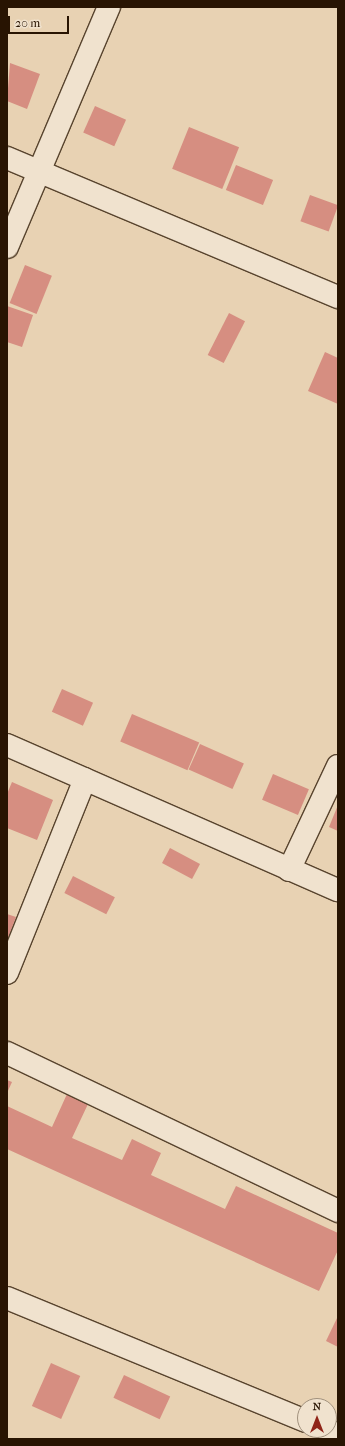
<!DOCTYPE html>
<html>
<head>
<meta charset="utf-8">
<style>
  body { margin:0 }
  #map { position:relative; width:345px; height:1446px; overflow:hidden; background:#e8d2b3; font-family:"IM FELL French Canon",serif }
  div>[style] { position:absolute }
  .building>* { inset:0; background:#d68e81; transform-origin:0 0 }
  .roads { filter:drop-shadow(1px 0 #58442e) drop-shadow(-1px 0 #58442e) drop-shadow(0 1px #58442e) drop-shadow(0 -1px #58442e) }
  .minor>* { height:22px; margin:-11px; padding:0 11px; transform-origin:11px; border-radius:11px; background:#f0e2ce }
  span { translate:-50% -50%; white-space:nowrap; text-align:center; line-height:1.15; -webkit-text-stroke:3.5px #f0e2ce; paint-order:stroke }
  .frame { position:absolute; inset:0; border:8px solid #281402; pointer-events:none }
  .north { position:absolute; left:297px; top:1398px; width:40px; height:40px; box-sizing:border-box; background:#f0e2ce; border:1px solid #a0907c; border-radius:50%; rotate:0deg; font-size:11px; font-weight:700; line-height:16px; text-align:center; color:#281402 }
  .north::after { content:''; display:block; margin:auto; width:14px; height:18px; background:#8f2418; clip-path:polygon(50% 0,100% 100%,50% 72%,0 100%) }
  .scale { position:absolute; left:8px; top:16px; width:61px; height:18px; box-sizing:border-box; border:2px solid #281402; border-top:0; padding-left:5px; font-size:12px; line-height:14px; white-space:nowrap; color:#281402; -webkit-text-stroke:3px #f0e2ce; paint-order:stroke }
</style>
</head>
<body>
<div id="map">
  <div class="building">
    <div style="clip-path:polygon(10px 63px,40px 74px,27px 109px,7px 101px)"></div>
    <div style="left:95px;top:106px;width:34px;height:29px;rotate:24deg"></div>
    <div style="left:189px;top:127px;width:54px;height:45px;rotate:22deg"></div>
    <div style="left:236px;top:165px;width:40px;height:27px;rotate:22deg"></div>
    <div style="left:310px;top:195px;width:30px;height:28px;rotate:20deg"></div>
    <div style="left:25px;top:265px;width:29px;height:41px;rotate:22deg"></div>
    <div style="clip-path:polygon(7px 306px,33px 315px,22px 347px,7px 342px)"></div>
    <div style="left:229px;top:313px;width:18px;height:47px;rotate:27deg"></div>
    <div style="clip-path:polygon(325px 352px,338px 358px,338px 404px,308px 391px)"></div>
    <div style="left:62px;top:689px;width:34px;height:25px;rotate:24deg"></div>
    <div style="left:132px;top:714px;width:73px;height:30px;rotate:23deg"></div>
    <div style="left:200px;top:744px;width:48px;height:28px;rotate:24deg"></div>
    <div style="left:273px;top:774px;width:39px;height:28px;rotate:23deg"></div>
    <div style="clip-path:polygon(12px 782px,53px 800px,37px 840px,7px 828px,7px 794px)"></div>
    <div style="clip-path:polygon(338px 805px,338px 831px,329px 827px)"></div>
    <div style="left:170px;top:848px;width:34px;height:17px;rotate:28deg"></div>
    <div style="left:73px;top:876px;width:47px;height:19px;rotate:27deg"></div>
    <div style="clip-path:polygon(7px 914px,16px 917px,7px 941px)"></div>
    <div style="clip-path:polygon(7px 1080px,12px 1082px,7px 1093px)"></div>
    <div style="clip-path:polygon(67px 1094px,88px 1104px,72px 1138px,122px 1160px,132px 1139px,161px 1153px,151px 1175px,225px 1209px,236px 1186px,338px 1233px,338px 1250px,319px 1291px,7px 1149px,7px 1106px,52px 1127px)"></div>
    <div style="clip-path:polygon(338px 1316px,338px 1347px,326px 1341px)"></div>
    <div style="left:51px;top:1363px;width:32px;height:47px;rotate:24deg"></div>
    <div style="left:124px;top:1375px;width:51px;height:25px;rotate:25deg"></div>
  </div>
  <div class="roads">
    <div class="minor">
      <div style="left:7px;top:158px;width:359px;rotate:22.8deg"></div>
      <div style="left:7px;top:247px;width:261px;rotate:-67deg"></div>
      <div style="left:7px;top:745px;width:361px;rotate:23.7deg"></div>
      <div style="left:289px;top:870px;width:115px;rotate:-64.8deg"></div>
      <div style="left:7px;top:973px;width:209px;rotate:-68.1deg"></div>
      <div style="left:7px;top:1053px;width:367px;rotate:25.5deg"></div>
      <div style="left:7px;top:1298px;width:322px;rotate:22.4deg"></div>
      <div style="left:327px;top:1430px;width:12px;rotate:24deg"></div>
    </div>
  </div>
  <div class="frame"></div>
  <div class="north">N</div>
  <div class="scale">20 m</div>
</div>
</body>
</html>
